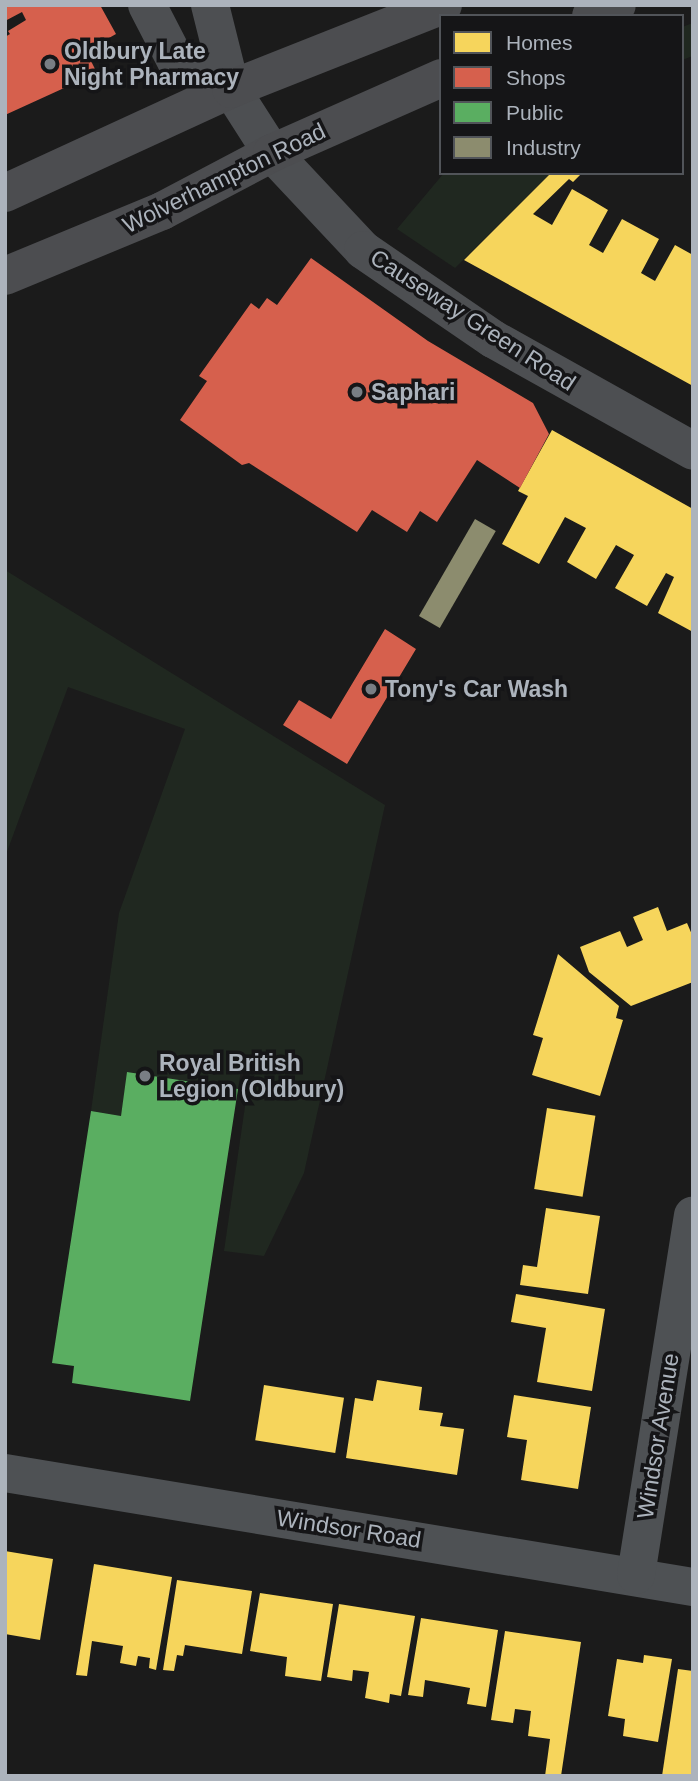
<!DOCTYPE html>
<html>
<head>
<meta charset="utf-8">
<style>
  body { margin:0 }
  #map { position:relative; width:698px; height:1781px; overflow:hidden; background:#1b1b1b; font-family:Helvetica,sans-serif }
  div>[style] { position:absolute }
  .green>* { inset:0; background:#202820 }
  .homes>* { inset:0; background:#f6d55c; transform-origin:0 0 }
  .shops>* { inset:0; background:#d6604d }
  .public>* { inset:0; background:#5aae61 }
  .industry>* { inset:0; background:#8c8c6e; transform-origin:0 0 }
  .minor>* { height:38px; margin:-19px; padding:0 19px; transform-origin:19px; border-radius:19px; background:#4e5154 }
  .secondary>* { height:38px; margin:-19px; padding:0 19px; transform-origin:19px; border-radius:19px; background:#4d4f52 }
  .trunk>* { height:38px; margin:-19px; padding:0 19px; transform-origin:19px; border-radius:19px; background:#4c4d50 }
  .dots>* { width:19px; height:19px; translate:-50% -50%; box-sizing:border-box; border:4px solid #151517; border-radius:50% }
  span { translate:-50% -50%; white-space:nowrap; text-align:center; line-height:1.15; -webkit-text-stroke:7px #151517; paint-order:stroke }
  .poi-label { font-size:23px; color:#acb3bc; font-weight:700 }
  .left { translate:0 -50%; text-align:left }
  .street-label { font-size:23px; color:#acb3bc }
  .frame { position:absolute; inset:0; border:7px solid #acb3bc; pointer-events:none }
  .legend { position:absolute; left:439px; top:14px; width:245px; height:161px; box-sizing:border-box; background:#151517; border:2px solid #515459; margin:0; padding:9px 12px; list-style:none; font-size:21px; color:#acb3bc }
  .legend li { display:flex; align-items:center; gap:14px; height:35px }
  .legend b { width:35px; border:2px solid #515459 }
</style>
</head>
<body>
<div id="map">
  <div class="green">
    <div style="clip-path:polygon(693px 23px,693px 56px,682px 60px,682px 27px)"></div>
    <div style="clip-path:polygon(444px 173px,551px 173px,455px 268px,397px 229px)"></div>
    <div style="clip-path:polygon(5px 570px,385px 805px,304px 1173px,264px 1256px,224px 1251px,251px 1065px,242px 1064px,238px 1089px,128px 1072px,121px 1116px,91px 1111px,119px 913px,185px 729px,68px 687px,5px 857px)"></div>
  </div>
  <div class="homes">
    <div style="clip-path:polygon(551px 173px,582px 173px,573px 182px,569px 179px,533px 214px,552px 225px,572px 189px,588px 198px,608px 210px,589px 245px,603px 253px,622px 219px,659px 239px,641px 273px,655px 281px,675px 245px,693px 255px,693px 386px,464px 260px)"></div>
    <div style="clip-path:polygon(552px 430px,693px 509px,693px 632px,658px 613px,674px 577px,666px 573px,647px 606px,615px 588px,634px 555px,616px 545px,596px 579px,567px 562px,586px 528px,565px 517px,539px 564px,502px 544px,528px 496px,518px 491px)"></div>
    <div style="clip-path:polygon(658px 907px,667px 931px,687px 923px,693px 937px,693px 982px,631px 1006px,589px 972px,580px 947px,620px 931px,627px 947px,643px 940px,633px 917px)"></div>
    <div style="clip-path:polygon(558px 954px,619px 1006px,616px 1018px,623px 1020px,600px 1096px,532px 1075px,543px 1038px,533px 1035px)"></div>
    <div style="left:547px;top:1108px;width:49px;height:82px;rotate:9deg"></div>
    <div style="clip-path:polygon(546px 1208px,600px 1216px,588px 1294px,520px 1285px,523px 1265px,537px 1267px)"></div>
    <div style="clip-path:polygon(516px 1294px,605px 1309px,592px 1391px,537px 1382px,546px 1328px,511px 1322px)"></div>
    <div style="clip-path:polygon(377px 1380px,422px 1387px,419px 1410px,443px 1413px,440px 1426px,464px 1429px,457px 1475px,346px 1458px,355px 1398px,373px 1401px)"></div>
    <div style="left:264px;top:1385px;width:81px;height:56px;rotate:9deg"></div>
    <div style="clip-path:polygon(514px 1395px,591px 1407px,578px 1489px,521px 1480px,527px 1440px,507px 1437px)"></div>
    <div style="clip-path:polygon(5px 1551px,53px 1559px,40px 1640px,5px 1634px)"></div>
    <div style="clip-path:polygon(94px 1564px,172px 1577px,156px 1670px,149px 1668px,150px 1658px,138px 1656px,136px 1666px,120px 1663px,123px 1646px,92px 1641px,87px 1676px,76px 1675px)"></div>
    <div style="clip-path:polygon(177px 1580px,252px 1591px,242px 1654px,185px 1645px,183px 1656px,177px 1655px,174px 1671px,163px 1670px)"></div>
    <div style="clip-path:polygon(260px 1593px,333px 1604px,321px 1681px,285px 1676px,287px 1657px,250px 1651px)"></div>
    <div style="clip-path:polygon(339px 1604px,415px 1616px,401px 1696px,390px 1694px,389px 1703px,365px 1698px,369px 1672px,353px 1670px,352px 1681px,327px 1677px)"></div>
    <div style="clip-path:polygon(421px 1618px,498px 1630px,486px 1707px,467px 1704px,470px 1688px,425px 1680px,423px 1697px,408px 1695px)"></div>
    <div style="clip-path:polygon(505px 1631px,581px 1642px,561px 1776px,545px 1776px,550px 1739px,528px 1736px,531px 1711px,515px 1709px,513px 1723px,491px 1720px)"></div>
    <div style="clip-path:polygon(644px 1655px,672px 1659px,658px 1742px,623px 1736px,625px 1719px,608px 1716px,617px 1659px,643px 1663px)"></div>
    <div style="clip-path:polygon(678px 1669px,693px 1671px,693px 1776px,662px 1776px)"></div>
  </div>
  <div class="shops">
    <div style="clip-path:polygon(5px 5px,100px 5px,116px 34px,86px 51px,97px 73px,5px 115px,5px 37px,10px 34px,8px 31px,26px 20px,22px 12px,5px 21px)"></div>
    <div style="clip-path:polygon(311px 258px,428px 341px,533px 403px,549px 434px,520px 488px,477px 460px,437px 522px,420px 511px,407px 532px,372px 510px,357px 532px,249px 463px,242px 465px,180px 420px,207px 381px,199px 376px,251px 303px,259px 309px,267px 298px,277px 305px)"></div>
    <div style="clip-path:polygon(385px 629px,416px 649px,347px 764px,283px 725px,299px 700px,331px 719px)"></div>
  </div>
  <div class="public">
    <div style="clip-path:polygon(127px 1072px,238px 1089px,190px 1401px,72px 1383px,74px 1366px,52px 1363px,91px 1111px,121px 1116px)"></div>
  </div>
  <div class="industry">
    <div style="left:475px;top:519px;width:24px;height:112px;rotate:30deg"></div>
  </div>
  <div class="minor">
    <div style="left:5px;top:1473px;width:697px;rotate:9.41deg"></div>
    <div style="left:636px;top:1575px;width:364px;rotate:-81deg"></div>
  </div>
  <div class="secondary">
    <div style="left:147px;top:5px;width:65px;rotate:62.7deg"></div>
    <div style="left:177px;top:63px;width:60px;rotate:25.7deg"></div>
    <div style="left:210px;top:5px;width:87px;rotate:76deg"></div>
    <div style="left:231px;top:89px;width:76px;rotate:57.4deg"></div>
    <div style="left:272px;top:153px;width:133px;rotate:46.8deg"></div>
    <div style="left:363px;top:250px;width:158px;rotate:34.4deg"></div>
    <div style="left:493px;top:339px;width:229px;rotate:29.2deg"></div>
  </div>
  <div class="trunk">
    <div style="left:591px;top:16px;width:28px;rotate:-23deg"></div>
    <div style="left:5px;top:193px;width:249px;rotate:-24.7deg"></div>
    <div style="left:231px;top:89px;width:228px;rotate:-21.6deg"></div>
    <div style="left:5px;top:276px;width:170px;rotate:-22.5deg"></div>
    <div style="left:162px;top:211px;width:124px;rotate:-27.8deg"></div>
    <div style="left:272px;top:153px;width:185px;rotate:-23.9deg"></div>
  </div>
  <div class="dots">
    <div style="left:50px;top:64px;background:#797e84"></div>
    <div style="left:357px;top:392px;background:#797e84"></div>
    <div style="left:371px;top:689px;background:#797e84"></div>
    <div style="left:145px;top:1076px;background:#797e84"></div>
  </div>
  <div class="poi-label">
    <span class="left" style="left:64px;top:64px">Oldbury Late<br>Night Pharmacy</span>
    <span class="left" style="left:371px;top:392px">Saphari</span>
    <span class="left" style="left:385px;top:689px">Tony's Car Wash</span>
    <span class="left" style="left:159px;top:1076px">Royal British<br>Legion (Oldbury)</span>
  </div>
  <div class="street-label">
    <span style="left:224px;top:178px;rotate:-26deg">Wolverhampton Road</span>
    <span style="left:473px;top:320px;rotate:33deg">Causeway Green Road</span>
    <span style="left:658px;top:1436px;rotate:-81deg">Windsor Avenue</span>
    <span style="left:349px;top:1529px;rotate:9deg">Windsor Road</span>
  </div>
  <div class="frame"></div>
  <ul class="legend">
  <li><b style="height:19px;background:#f6d55c"></b>Homes</li>
  <li><b style="height:19px;background:#d6604d"></b>Shops</li>
  <li><b style="height:19px;background:#5aae61"></b>Public</li>
  <li><b style="height:19px;background:#8c8c6e"></b>Industry</li>
  </ul>
</div>
</body>
</html>
